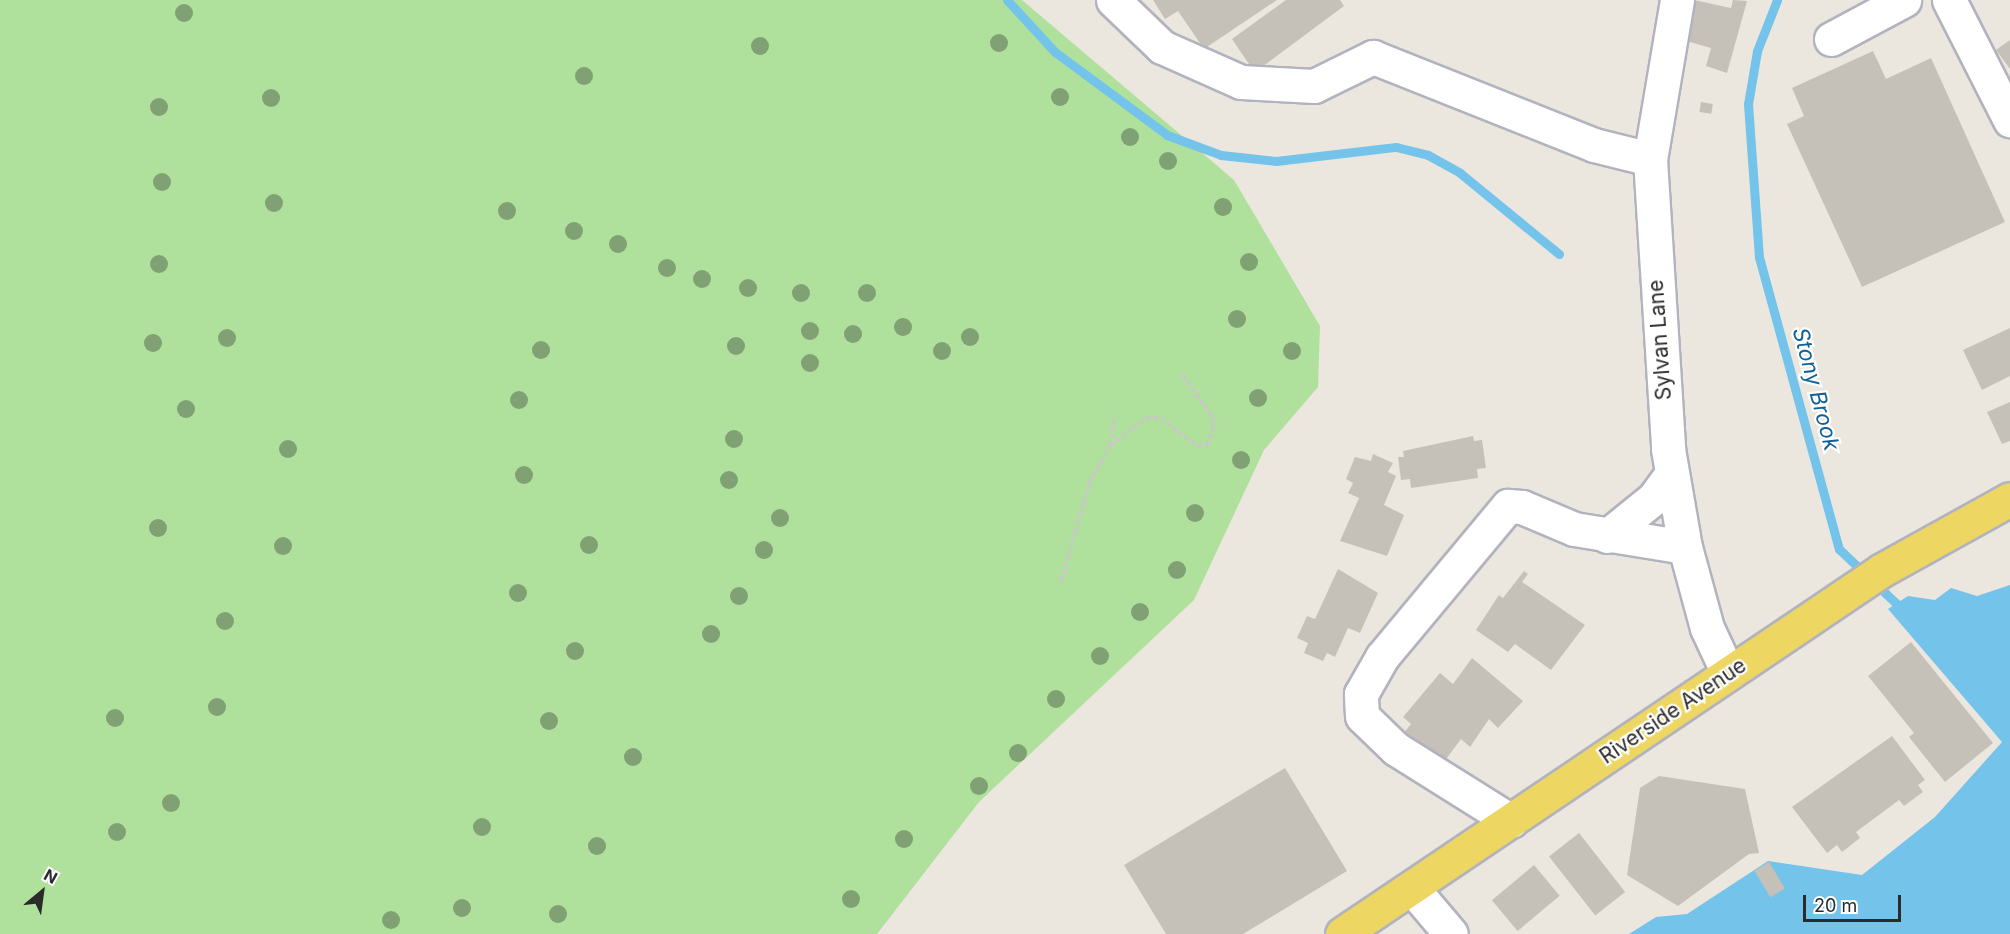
<!DOCTYPE html>
<html>
<head>
<meta charset="utf-8">
<style>
  body { margin:0 }
  #map { position:relative; width:2010px; height:934px; overflow:hidden; background:#ece7de; font-family:Inter,sans-serif }
  div>[style] { position:absolute }
  .green>* { inset:0; background:#afe19c }
  .water>* { inset:0; background:#74c3eb }
  .stream>* { height:9px; margin:-4.5px; padding:0 4.5px; transform-origin:4.5px; border-radius:4.5px; background:#74c3eb }
  .building>* { inset:0; background:#c5c1b9; transform-origin:0 0 }
  .path>* { height:4px; margin-top:-2px; transform-origin:0; background:repeating-linear-gradient(90deg,#c8c8c8 0 4.5px,transparent 0 7.5px) }
  .roads { filter:drop-shadow(2px 0 #b1b3be) drop-shadow(-2px 0 #b1b3be) drop-shadow(0 2px #b1b3be) drop-shadow(0 -2px #b1b3be) }
  .minor>* { height:33px; margin:-16.5px; padding:0 16.5px; transform-origin:16.5px; border-radius:16.5px; background:#fff }
  .major>* { height:33px; margin:-16.5px; padding:0 16.5px; transform-origin:16.5px; border-radius:16.5px; background:#edd662 }
  .trees>* { width:18px; height:18px; margin:-9px; border-radius:50%; background:#80a173 }
  span { translate:-50% -50%; white-space:nowrap; text-align:center; line-height:1.15; -webkit-text-stroke:4.5px #fff; paint-order:stroke }
  .street-label { font-size:21px; color:#2b2b2b }
  .water-label { font-size:22px; color:#116199; font-style:italic }
  .north { position:absolute; left:12px; top:862px; width:60px; height:60px; -webkit-text-stroke:4px #fff; paint-order:stroke; rotate:29deg; font-size:16px; font-weight:700; line-height:24px; text-align:center; color:#2b2b2b }
  .north::after { content:''; display:block; margin:auto; width:21px; height:27px; background:#2b2b2b; clip-path:polygon(50% 0,100% 100%,50% 72%,0 100%) }
  .scale { position:absolute; left:1803px; top:895px; width:98px; height:27px; box-sizing:border-box; border:3px solid #2b2b2b; border-top:0; padding-left:8px; font-size:18px; line-height:21px; white-space:nowrap; color:#2b2b2b; -webkit-text-stroke:4px #fff; paint-order:stroke }
</style>
</head>
<body>
<div id="map">
  <div class="green">
    <div style="clip-path:polygon(0 0,1022px 0,1234px 180px,1320px 326px,1318px 387px,1264px 450px,1194px 600px,979px 802px,877px 934px,0 934px)"></div>
  </div>
  <div class="water">
    <div style="clip-path:polygon(2010px 585px,2010px 934px,1629px 934px,1656px 917px,1687px 914px,1768px 861px,1862px 875px,1935px 817px,2002px 742px,1888px 609px,1908px 596px,1935px 600px,1951px 588px,1977px 596px)"></div>
  </div>
  <div class="stream">
    <div style="left:1007px;top:0;width:71px;rotate:47.3deg"></div>
    <div style="left:1055px;top:52px;width:139px;rotate:36.5deg"></div>
    <div style="left:1167px;top:135px;width:58px;rotate:20.3deg"></div>
    <div style="left:1221px;top:155px;width:55px;rotate:6.2deg"></div>
    <div style="left:1276px;top:161px;width:121px;rotate:-6.7deg"></div>
    <div style="left:1396px;top:147px;width:33px;rotate:14deg"></div>
    <div style="left:1428px;top:155px;width:37px;rotate:29deg"></div>
    <div style="left:1460px;top:173px;width:128px;rotate:39.3deg"></div>
    <div style="left:1777px;top:0;width:55px;rotate:111.4deg"></div>
    <div style="left:1757px;top:51px;width:54px;rotate:99.6deg"></div>
    <div style="left:1748px;top:104px;width:153px;rotate:85.9deg"></div>
    <div style="left:1759px;top:257px;width:303px;rotate:74.7deg"></div>
    <div style="left:1839px;top:549px;width:90px;rotate:43.6deg"></div>
  </div>
  <div class="building">
    <div style="clip-path:polygon(1153px 0,1277px 0,1204px 49px,1178px 11px,1165px 19px)"></div>
    <div style="clip-path:polygon(1286px 0,1340px 0,1344px 6px,1258px 70px,1251px 67px,1232px 39px)"></div>
    <div style="clip-path:polygon(1694px 0,1731px 8px,1733px 0,1747px 1px,1727px 73px,1706px 66px,1711px 48px,1683px 40px)"></div>
    <div style="clip-path:polygon(2010px 40px,2010px 69px,1996px 50px)"></div>
    <div style="clip-path:polygon(1873px 51px,1886px 79px,1931px 58px,2005px 222px,1862px 287px,1787px 124px,1804px 116px,1792px 88px)"></div>
    <div style="left:1701px;top:102px;width:12px;height:10px;rotate:9deg"></div>
    <div style="clip-path:polygon(2010px 328px,2010px 376px,1982px 390px,1963px 350px)"></div>
    <div style="clip-path:polygon(2010px 402px,2010px 441px,2002px 444px,1987px 412px)"></div>
    <div style="clip-path:polygon(1473px 436px,1474px 441px,1482px 440px,1486px 468px,1477px 469px,1478px 478px,1411px 488px,1410px 479px,1401px 480px,1398px 457px,1404px 457px,1403px 451px)"></div>
    <div style="clip-path:polygon(1373px 454px,1393px 463px,1388px 472px,1396px 476px,1384px 505px,1404px 515px,1387px 556px,1340px 541px,1359px 498px,1348px 493px,1353px 483px,1346px 479px,1355px 457px,1371px 461px)"></div>
    <div style="clip-path:polygon(1338px 569px,1378px 593px,1360px 633px,1348px 628px,1335px 657px,1327px 653px,1323px 661px,1304px 653px,1308px 643px,1297px 638px,1307px 616px,1315px 619px)"></div>
    <div style="clip-path:polygon(1524px 571px,1528px 574px,1522px 582px,1585px 625px,1551px 670px,1515px 644px,1508px 652px,1476px 630px,1499px 595px,1503px 598px)"></div>
    <div style="clip-path:polygon(1911px 642px,1993px 743px,1945px 782px,1909px 737px,1914px 733px,1868px 676px)"></div>
    <div style="clip-path:polygon(1472px 658px,1523px 701px,1498px 728px,1489px 719px,1470px 747px,1461px 739px,1441px 766px,1403px 734px,1411px 724px,1403px 717px,1440px 673px,1453px 684px)"></div>
    <div style="clip-path:polygon(1892px 736px,1925px 780px,1918px 785px,1923px 792px,1904px 806px,1899px 800px,1856px 832px,1860px 838px,1842px 852px,1837px 845px,1827px 853px,1792px 807px)"></div>
    <div style="clip-path:polygon(1285px 768px,1347px 871px,1243px 934px,1166px 934px,1124px 865px)"></div>
    <div style="clip-path:polygon(1659px 776px,1745px 789px,1759px 853px,1749px 854px,1678px 906px,1627px 875px,1640px 788px)"></div>
    <div style="left:1579px;top:833px;width:75px;height:38px;rotate:52deg"></div>
    <div style="left:1769px;top:862px;width:31px;height:17px;rotate:59deg"></div>
    <div style="left:1534px;top:865px;width:40px;height:55px;rotate:50deg"></div>
  </div>
  <div class="path">
    <div style="left:1110px;top:446px;width:46px;rotate:-37.9deg"></div>
    <div style="left:1146px;top:418px;width:15px"></div>
    <div style="left:1161px;top:418px;width:46px;rotate:37.9deg"></div>
    <div style="left:1197px;top:446px;width:10px;rotate:-6deg"></div>
    <div style="left:1207px;top:445px;width:16px;rotate:-68deg"></div>
    <div style="left:1213px;top:430px;width:14px;rotate:-94deg"></div>
    <div style="left:1212px;top:416px;width:54px;rotate:-126deg"></div>
    <div style="left:1061px;top:581px;width:103px;rotate:-73.7deg"></div>
    <div style="left:1090px;top:482px;width:41px;rotate:-60.9deg"></div>
    <div style="left:1110px;top:446px;width:31px;rotate:-81deg"></div>
  </div>
  <div class="roads">
    <div class="minor">
      <div style="left:1113px;top:0;width:68px;rotate:43.8deg"></div>
      <div style="left:1162px;top:47px;width:86px;rotate:23.9deg"></div>
      <div style="left:1241px;top:82px;width:73px;rotate:3.1deg"></div>
      <div style="left:1314px;top:86px;width:66px;rotate:-26.2deg"></div>
      <div style="left:1373px;top:57px;width:238px;rotate:21.7deg"></div>
      <div style="left:1594px;top:145px;width:58px;rotate:14deg"></div>
      <div style="left:1677px;top:0;width:161px;rotate:99.6deg"></div>
      <div style="left:1650px;top:159px;width:291px;rotate:86.4deg"></div>
      <div style="left:1668px;top:449px;width:99px;rotate:80.2deg"></div>
      <div style="left:1685px;top:547px;width:84px;rotate:74.8deg"></div>
      <div style="left:1707px;top:628px;width:50px;rotate:65deg"></div>
      <div style="left:1949px;top:0;width:135px;rotate:63.1deg"></div>
      <div style="left:1831px;top:39px;width:83px;rotate:-28.1deg"></div>
      <div style="left:1607px;top:536px;width:60px;rotate:-39deg"></div>
      <div style="left:1654px;top:498px;width:29px;rotate:-54deg"></div>
      <div style="left:1511px;top:821px;width:136px;rotate:-147.9deg"></div>
      <div style="left:1396px;top:749px;width:47px;rotate:-135.9deg"></div>
      <div style="left:1362px;top:716px;width:22px;rotate:-93deg"></div>
      <div style="left:1361px;top:694px;width:43px;rotate:-60.4deg"></div>
      <div style="left:1382px;top:657px;width:197px;rotate:-50.2deg"></div>
      <div style="left:1508px;top:506px;width:14px;rotate:4deg"></div>
      <div style="left:1522px;top:507px;width:56px;rotate:22.9deg"></div>
      <div style="left:1574px;top:529px;width:112px;rotate:9.2deg"></div>
      <div style="left:1412px;top:888px;width:60px;rotate:49.7deg"></div>
    </div>
    <div class="major">
      <div style="left:1342px;top:934px;width:651px;rotate:-33.98deg"></div>
      <div style="left:1882px;top:570px;width:146px;rotate:-29deg"></div>
    </div>
  </div>
  <div class="trees">
    <div style="left:184px;top:13px"></div>
    <div style="left:999px;top:43px"></div>
    <div style="left:760px;top:46px"></div>
    <div style="left:584px;top:76px"></div>
    <div style="left:1060px;top:97px"></div>
    <div style="left:271px;top:98px"></div>
    <div style="left:159px;top:107px"></div>
    <div style="left:1130px;top:137px"></div>
    <div style="left:1168px;top:161px"></div>
    <div style="left:162px;top:182px"></div>
    <div style="left:274px;top:203px"></div>
    <div style="left:1223px;top:207px"></div>
    <div style="left:507px;top:211px"></div>
    <div style="left:574px;top:231px"></div>
    <div style="left:618px;top:244px"></div>
    <div style="left:1249px;top:262px"></div>
    <div style="left:159px;top:264px"></div>
    <div style="left:667px;top:268px"></div>
    <div style="left:702px;top:279px"></div>
    <div style="left:748px;top:288px"></div>
    <div style="left:801px;top:293px"></div>
    <div style="left:867px;top:293px"></div>
    <div style="left:1237px;top:319px"></div>
    <div style="left:903px;top:327px"></div>
    <div style="left:810px;top:331px"></div>
    <div style="left:853px;top:334px"></div>
    <div style="left:970px;top:337px"></div>
    <div style="left:227px;top:338px"></div>
    <div style="left:153px;top:343px"></div>
    <div style="left:736px;top:346px"></div>
    <div style="left:541px;top:350px"></div>
    <div style="left:942px;top:351px"></div>
    <div style="left:1292px;top:351px"></div>
    <div style="left:810px;top:363px"></div>
    <div style="left:1258px;top:398px"></div>
    <div style="left:519px;top:400px"></div>
    <div style="left:186px;top:409px"></div>
    <div style="left:734px;top:439px"></div>
    <div style="left:288px;top:449px"></div>
    <div style="left:1241px;top:460px"></div>
    <div style="left:524px;top:475px"></div>
    <div style="left:729px;top:480px"></div>
    <div style="left:1195px;top:513px"></div>
    <div style="left:780px;top:518px"></div>
    <div style="left:158px;top:528px"></div>
    <div style="left:589px;top:545px"></div>
    <div style="left:283px;top:546px"></div>
    <div style="left:764px;top:550px"></div>
    <div style="left:1177px;top:570px"></div>
    <div style="left:518px;top:593px"></div>
    <div style="left:739px;top:596px"></div>
    <div style="left:1140px;top:612px"></div>
    <div style="left:225px;top:621px"></div>
    <div style="left:711px;top:634px"></div>
    <div style="left:575px;top:651px"></div>
    <div style="left:1100px;top:656px"></div>
    <div style="left:1056px;top:699px"></div>
    <div style="left:217px;top:707px"></div>
    <div style="left:115px;top:718px"></div>
    <div style="left:549px;top:721px"></div>
    <div style="left:1018px;top:753px"></div>
    <div style="left:633px;top:757px"></div>
    <div style="left:979px;top:786px"></div>
    <div style="left:171px;top:803px"></div>
    <div style="left:482px;top:827px"></div>
    <div style="left:117px;top:832px"></div>
    <div style="left:904px;top:839px"></div>
    <div style="left:597px;top:846px"></div>
    <div style="left:851px;top:899px"></div>
    <div style="left:462px;top:908px"></div>
    <div style="left:558px;top:914px"></div>
    <div style="left:391px;top:920px"></div>
  </div>
  <div class="street-label">
    <span style="left:1660px;top:340px;rotate:-94deg">Sylvan Lane</span>
    <span style="left:1673px;top:711px;rotate:-34deg">Riverside Avenue</span>
  </div>
  <div class="water-label">
    <span style="left:1816px;top:389px;rotate:75deg">Stony Brook</span>
  </div>
  <div class="north">N</div>
  <div class="scale">20 m</div>
</div>
</body>
</html>
